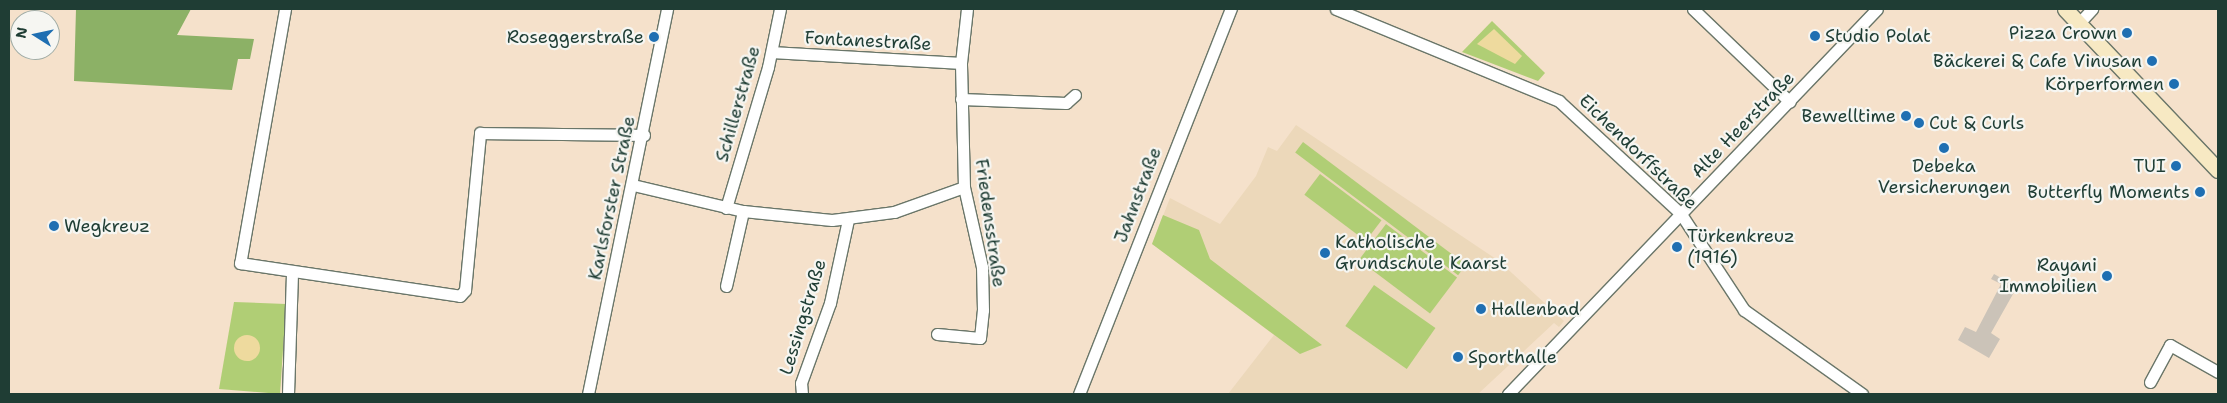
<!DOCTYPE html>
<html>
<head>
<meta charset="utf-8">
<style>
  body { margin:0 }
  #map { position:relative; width:2227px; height:403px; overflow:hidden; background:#f5e1cb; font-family:"Shantell Sans",sans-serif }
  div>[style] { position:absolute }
  .built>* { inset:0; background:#ecd8ba }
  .industrial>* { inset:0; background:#cbc3b8 }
  .green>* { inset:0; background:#b0ce75; transform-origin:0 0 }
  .forest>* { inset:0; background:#8cb166 }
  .sand>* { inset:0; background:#eeda9e }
  .round { border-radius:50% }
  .roads { filter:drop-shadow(1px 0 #6a7669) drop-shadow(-1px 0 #6a7669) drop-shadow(0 1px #6a7669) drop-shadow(0 -1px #6a7669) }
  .street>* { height:11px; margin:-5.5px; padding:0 5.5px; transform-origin:5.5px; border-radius:5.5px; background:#fff }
  .secondary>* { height:15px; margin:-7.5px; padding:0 7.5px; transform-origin:7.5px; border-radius:7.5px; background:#f7e9c3 }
  .dots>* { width:14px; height:14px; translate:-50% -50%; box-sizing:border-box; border:2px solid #f6f6f2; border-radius:50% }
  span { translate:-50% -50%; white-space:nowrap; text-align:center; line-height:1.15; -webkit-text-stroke:4.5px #f6f6f2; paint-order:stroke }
  .poi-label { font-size:18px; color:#1f3d34 }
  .right { translate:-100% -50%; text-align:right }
  .left { translate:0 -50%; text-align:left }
  .street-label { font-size:18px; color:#1f3d34 }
  .frame { position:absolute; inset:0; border:10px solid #1f3d34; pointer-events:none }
  .north { position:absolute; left:10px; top:10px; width:50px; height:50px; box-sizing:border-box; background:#f6f6f2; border:1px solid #a0aca6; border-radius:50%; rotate:280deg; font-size:14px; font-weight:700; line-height:20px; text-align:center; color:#1f3d34 }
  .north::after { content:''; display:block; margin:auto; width:18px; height:22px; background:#1f6fb2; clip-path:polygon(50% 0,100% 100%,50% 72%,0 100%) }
</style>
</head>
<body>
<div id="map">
  <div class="built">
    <div style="clip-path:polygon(1296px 125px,1499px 261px,1564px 321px,1559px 327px,1554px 323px,1478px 394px,1228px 394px,1274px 335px,1152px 244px,1170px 198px,1220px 224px,1256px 176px,1268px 147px,1277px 151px)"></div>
  </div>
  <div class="industrial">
    <div style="clip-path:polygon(1994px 274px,2017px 287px,1991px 333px,2000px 339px,1989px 358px,1958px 340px,1965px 327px,1976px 332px,2001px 284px,1991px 279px)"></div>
  </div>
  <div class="green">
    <div style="clip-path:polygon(1492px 21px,1545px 73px,1538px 81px,1462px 52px)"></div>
    <div style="left:1303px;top:142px;width:204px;height:13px;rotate:37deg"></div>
    <div style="left:1320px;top:174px;width:77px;height:26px;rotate:37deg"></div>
    <div style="clip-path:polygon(1163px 215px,1199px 230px,1210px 259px,1322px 345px,1300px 354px,1152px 244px)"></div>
    <div style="left:1386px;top:224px;width:89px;height:45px;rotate:37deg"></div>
    <div style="left:1374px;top:285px;width:75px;height:50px;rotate:35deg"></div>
    <div style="clip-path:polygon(234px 302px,286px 304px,280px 394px,219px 389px)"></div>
  </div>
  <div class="forest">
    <div style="clip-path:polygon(76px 9px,191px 9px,177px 35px,254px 39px,250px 59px,238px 59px,232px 90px,74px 81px)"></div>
  </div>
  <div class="sand">
    <div style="clip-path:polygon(1494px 29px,1522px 56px,1515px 64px,1477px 44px)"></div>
    <div class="round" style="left:234px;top:335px;width:26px;height:26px"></div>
  </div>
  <div class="roads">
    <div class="street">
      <div style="left:285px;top:9px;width:258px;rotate:100deg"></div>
      <div style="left:240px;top:263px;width:222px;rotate:8.5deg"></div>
      <div style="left:460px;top:296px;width:8px;rotate:-50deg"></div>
      <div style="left:465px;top:290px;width:158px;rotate:-84.5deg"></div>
      <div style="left:480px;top:133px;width:164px;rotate:0.7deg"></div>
      <div style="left:1336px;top:9px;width:241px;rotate:22.4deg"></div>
      <div style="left:1559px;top:101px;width:166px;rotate:42.8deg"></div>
      <div style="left:1681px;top:214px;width:115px;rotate:56.7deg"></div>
      <div style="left:1744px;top:310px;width:145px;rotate:35.4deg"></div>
      <div style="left:1693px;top:9px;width:134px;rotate:43.8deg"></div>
      <div style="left:2080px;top:22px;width:18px;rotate:-47deg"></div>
      <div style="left:772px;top:52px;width:189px;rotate:3.3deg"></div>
      <div style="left:961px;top:99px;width:105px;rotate:2.2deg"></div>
      <div style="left:1066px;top:103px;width:12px;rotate:-42deg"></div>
      <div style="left:633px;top:185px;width:113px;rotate:13.3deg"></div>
      <div style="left:743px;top:211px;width:89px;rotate:5.8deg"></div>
      <div style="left:832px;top:220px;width:63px;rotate:-7.4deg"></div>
      <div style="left:894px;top:212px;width:74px;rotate:-19.7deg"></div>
      <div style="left:726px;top:208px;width:147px;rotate:-73.4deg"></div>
      <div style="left:768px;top:67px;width:59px;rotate:-78.3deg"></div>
      <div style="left:726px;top:286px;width:77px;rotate:-77.2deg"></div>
      <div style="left:937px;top:334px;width:43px;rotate:5.3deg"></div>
      <div style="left:980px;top:338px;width:28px;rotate:-84deg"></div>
      <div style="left:983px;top:310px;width:43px;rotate:-91.3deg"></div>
      <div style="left:982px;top:267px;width:82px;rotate:-102.7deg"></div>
      <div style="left:964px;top:187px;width:124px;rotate:-91.4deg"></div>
      <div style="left:961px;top:63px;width:54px;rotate:-83.7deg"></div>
      <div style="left:2150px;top:382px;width:42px;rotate:-61.6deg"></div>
      <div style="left:2170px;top:345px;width:55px;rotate:29.4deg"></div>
      <div style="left:288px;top:394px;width:122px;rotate:-88.1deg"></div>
      <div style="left:588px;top:394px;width:393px;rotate:-78.4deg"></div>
      <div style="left:802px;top:394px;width:11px;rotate:-95deg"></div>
      <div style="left:801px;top:383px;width:85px;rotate:-70.1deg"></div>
      <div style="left:830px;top:303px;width:85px;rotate:-77.8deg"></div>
      <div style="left:1079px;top:394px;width:414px;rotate:-68.5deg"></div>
      <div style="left:1508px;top:394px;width:533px;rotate:-46.22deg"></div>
    </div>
    <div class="secondary">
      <div style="left:2065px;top:9px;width:222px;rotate:46.5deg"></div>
    </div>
  </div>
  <div class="dots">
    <div style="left:2127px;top:33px;background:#1f6fb2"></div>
    <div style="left:1815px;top:36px;background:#1f6fb2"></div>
    <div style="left:654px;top:37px;background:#1f6fb2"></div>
    <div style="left:2152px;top:61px;background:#1f6fb2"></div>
    <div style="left:2174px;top:84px;background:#1f6fb2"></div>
    <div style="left:1906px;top:116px;background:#1f6fb2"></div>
    <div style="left:1919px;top:123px;background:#1f6fb2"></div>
    <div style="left:1944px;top:148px;background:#1f6fb2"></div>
    <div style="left:2176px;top:166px;background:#1f6fb2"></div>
    <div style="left:2200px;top:192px;background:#1f6fb2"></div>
    <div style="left:54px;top:226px;background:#1f6fb2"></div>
    <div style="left:1677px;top:247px;background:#1f6fb2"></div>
    <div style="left:1325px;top:253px;background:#1f6fb2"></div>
    <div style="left:2107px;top:276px;background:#1f6fb2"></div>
    <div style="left:1481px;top:309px;background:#1f6fb2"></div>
    <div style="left:1458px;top:357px;background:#1f6fb2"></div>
  </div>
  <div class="poi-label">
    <span class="right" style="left:2117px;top:33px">Pizza Crown</span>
    <span class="left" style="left:1825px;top:36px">Studio Polat</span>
    <span class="right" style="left:644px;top:37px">Roseggerstraße</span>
    <span class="right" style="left:2142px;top:61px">Bäckerei &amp; Cafe Vinusan</span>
    <span class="right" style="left:2164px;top:84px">Körperformen</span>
    <span class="right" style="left:1896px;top:116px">Bewelltime</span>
    <span class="left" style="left:1929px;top:123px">Cut &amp; Curls</span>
    <span class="right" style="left:2166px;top:166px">TUI</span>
    <span style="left:1944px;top:177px">Debeka<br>Versicherungen</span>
    <span class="right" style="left:2190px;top:192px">Butterfly Moments</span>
    <span class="left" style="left:64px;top:226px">Wegkreuz</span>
    <span class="left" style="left:1687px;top:247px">Türkenkreuz<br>(1916)</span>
    <span class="left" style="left:1335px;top:253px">Katholische<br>Grundschule Kaarst</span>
    <span class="right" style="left:2097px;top:276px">Rayani<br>Immobilien</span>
    <span class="left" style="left:1491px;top:309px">Hallenbad</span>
    <span class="left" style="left:1468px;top:357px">Sporthalle</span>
  </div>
  <div class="street-label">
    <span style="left:868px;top:41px;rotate:3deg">Fontanestraße</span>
    <span style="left:738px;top:104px;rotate:-74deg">Schillerstraße</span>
    <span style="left:1743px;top:125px;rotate:-46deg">Alte Heerstraße</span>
    <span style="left:1638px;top:152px;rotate:44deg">Eichendorffstraße</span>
    <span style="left:1138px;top:195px;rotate:-69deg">Jahnstraße</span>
    <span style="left:612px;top:198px;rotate:-78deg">Karlsforster Straße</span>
    <span style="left:990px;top:223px;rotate:82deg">Friedensstraße</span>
    <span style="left:803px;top:317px;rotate:-73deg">Lessingstraße</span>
  </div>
  <div class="frame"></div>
  <div class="north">N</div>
</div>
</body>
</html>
